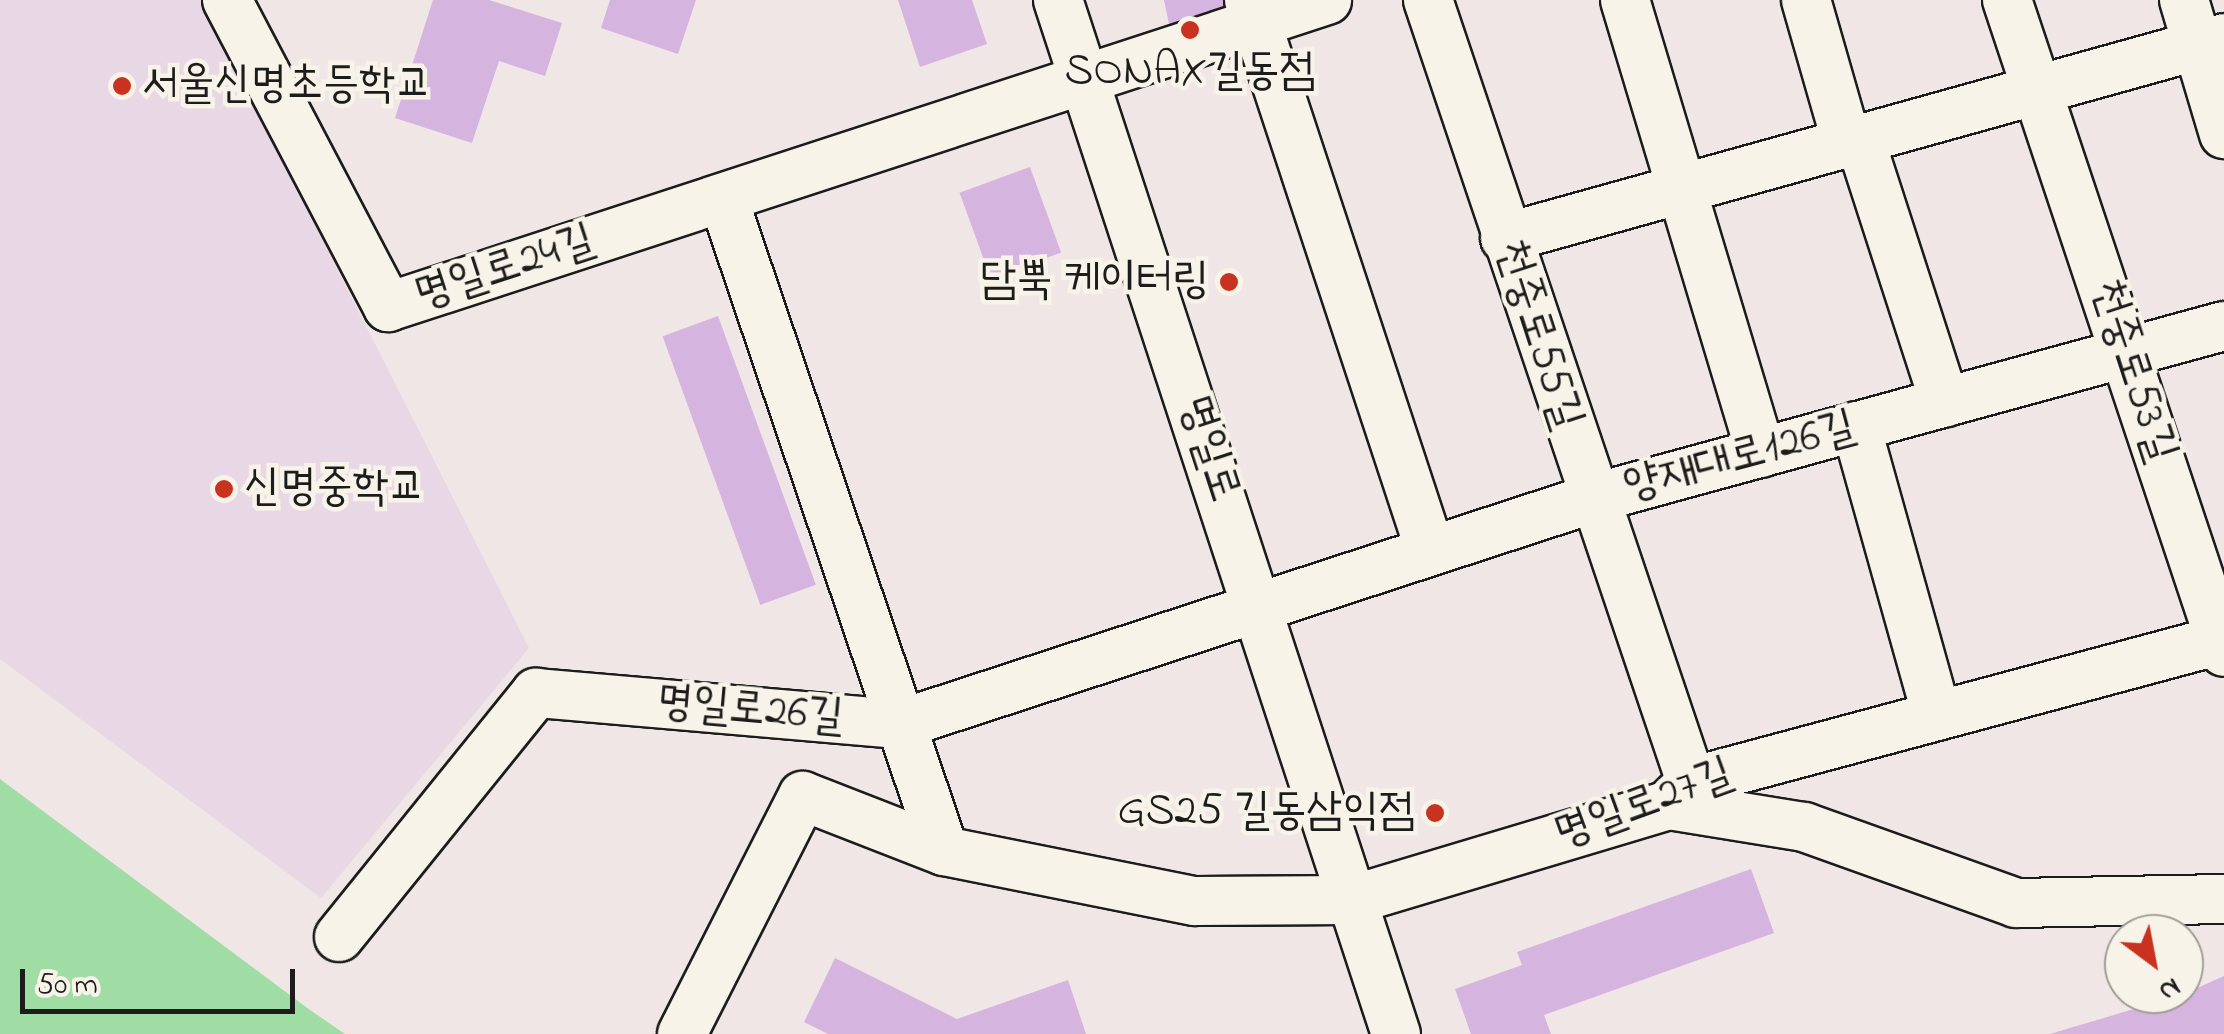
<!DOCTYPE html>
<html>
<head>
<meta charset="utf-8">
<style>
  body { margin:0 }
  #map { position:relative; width:2224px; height:1034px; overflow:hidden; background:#f0e6e6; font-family:"Indie Flower","Poor Story",sans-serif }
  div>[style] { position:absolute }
  .built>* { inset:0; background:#e8d7e4 }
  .green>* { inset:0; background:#a0dda5 }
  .building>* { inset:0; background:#d5b4df; transform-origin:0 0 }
  .roads { filter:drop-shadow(2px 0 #1c1c1c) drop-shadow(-2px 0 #1c1c1c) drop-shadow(0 2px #1c1c1c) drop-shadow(0 -2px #1c1c1c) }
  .minor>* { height:48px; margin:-24px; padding:0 24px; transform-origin:24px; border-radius:24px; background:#f7f3e8 }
  .dots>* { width:28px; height:28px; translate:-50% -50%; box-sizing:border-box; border:5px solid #f7f3e8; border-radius:50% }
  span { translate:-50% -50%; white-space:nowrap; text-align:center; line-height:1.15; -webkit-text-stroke:9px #f7f3e8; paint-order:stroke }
  .poi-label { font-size:45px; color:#1c1c1c }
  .left { translate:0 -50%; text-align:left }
  .right { translate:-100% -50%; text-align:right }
  .street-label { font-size:45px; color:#1c1c1c }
  .north { position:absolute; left:2104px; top:914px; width:100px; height:100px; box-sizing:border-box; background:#f7f3e8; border:2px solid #9f9d96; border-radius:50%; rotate:148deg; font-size:28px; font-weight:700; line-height:40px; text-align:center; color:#1c1c1c }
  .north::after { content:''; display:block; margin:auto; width:35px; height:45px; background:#c8321e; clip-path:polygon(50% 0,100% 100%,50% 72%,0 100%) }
  .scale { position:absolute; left:20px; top:969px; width:275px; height:45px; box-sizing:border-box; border:5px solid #1c1c1c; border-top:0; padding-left:12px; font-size:30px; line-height:35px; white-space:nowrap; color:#1c1c1c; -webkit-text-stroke:8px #f7f3e8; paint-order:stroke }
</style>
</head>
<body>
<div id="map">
  <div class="built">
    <div style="clip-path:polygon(0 0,201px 0,529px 648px,321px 898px,0 659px)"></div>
  </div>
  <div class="green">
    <div style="clip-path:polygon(0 779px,310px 1010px,345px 1034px,0 1034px)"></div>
  </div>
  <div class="building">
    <div style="clip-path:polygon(433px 0,489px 0,562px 23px,545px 76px,499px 61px,472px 143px,395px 118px)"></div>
    <div style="clip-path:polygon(610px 0,696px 0,678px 54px,601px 28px)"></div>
    <div style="clip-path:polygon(898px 0,972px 0,987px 44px,920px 67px)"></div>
    <div style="clip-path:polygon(1164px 0,1242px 0,1173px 43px)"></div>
    <div style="left:1030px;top:167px;width:91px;height:75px;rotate:70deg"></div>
    <div style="left:718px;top:316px;width:286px;height:59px;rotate:70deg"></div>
    <div style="clip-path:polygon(1751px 869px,1774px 933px,1544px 1015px,1551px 1034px,1471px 1034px,1455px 989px,1522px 965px,1517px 952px)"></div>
    <div style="clip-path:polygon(835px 958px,957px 1019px,1068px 980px,1086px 1034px,828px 1034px,804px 1022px)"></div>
    <div style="clip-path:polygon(2224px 976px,2224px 1034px,2050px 1034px,2184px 994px)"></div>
  </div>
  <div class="roads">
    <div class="minor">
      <div style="left:227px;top:0;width:347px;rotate:62.3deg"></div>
      <div style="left:388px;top:307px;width:988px;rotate:-18.1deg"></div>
      <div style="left:1058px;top:0;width:1088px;rotate:71.9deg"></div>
      <div style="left:1249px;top:0;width:579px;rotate:71.78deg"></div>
      <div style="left:1428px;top:0;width:825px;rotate:71.41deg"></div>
      <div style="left:1625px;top:0;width:473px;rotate:73.3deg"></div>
      <div style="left:1806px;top:0;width:149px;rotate:74deg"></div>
      <div style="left:2007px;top:0;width:687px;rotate:71.59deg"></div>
      <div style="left:2184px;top:0;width:140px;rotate:73.4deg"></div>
      <div style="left:1860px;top:140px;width:276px;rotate:72.1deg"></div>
      <div style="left:723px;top:198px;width:689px;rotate:71.3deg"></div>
      <div style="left:1505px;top:238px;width:746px;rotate:-15.54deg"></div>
      <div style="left:1856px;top:426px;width:301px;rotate:74.4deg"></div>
      <div style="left:1668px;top:805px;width:138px;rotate:9.2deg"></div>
      <div style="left:1804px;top:827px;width:225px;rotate:19.7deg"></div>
      <div style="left:2016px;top:903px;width:208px;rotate:-1.1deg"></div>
      <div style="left:339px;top:937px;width:314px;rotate:-51.1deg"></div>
      <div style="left:536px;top:693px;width:366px;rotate:4.9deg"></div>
      <div style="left:901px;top:724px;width:726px;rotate:-18.06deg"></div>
      <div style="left:1591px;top:499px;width:656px;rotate:-15.29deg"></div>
      <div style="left:682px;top:1034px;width:267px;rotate:-63.1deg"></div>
      <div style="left:803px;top:796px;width:151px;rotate:21.3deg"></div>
      <div style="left:944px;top:851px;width:256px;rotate:11.3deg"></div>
      <div style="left:1195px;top:901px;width:157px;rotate:-0.4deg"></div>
      <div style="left:1352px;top:900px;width:330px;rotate:-16.7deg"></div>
      <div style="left:1668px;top:805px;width:33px;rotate:-45deg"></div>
      <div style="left:1691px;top:782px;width:552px;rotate:-15.02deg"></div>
    </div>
  </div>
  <div class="dots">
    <div style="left:1190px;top:30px;background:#c8321e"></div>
    <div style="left:122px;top:86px;background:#c8321e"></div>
    <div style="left:1229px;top:282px;background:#c8321e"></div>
    <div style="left:224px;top:489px;background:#c8321e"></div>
    <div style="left:1435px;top:813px;background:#c8321e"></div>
  </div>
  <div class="poi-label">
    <span style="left:1190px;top:73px">SONAX길동점</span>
    <span class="left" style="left:142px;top:86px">서울신명초등학교</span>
    <span class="right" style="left:1209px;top:282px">담뿍 케이터링</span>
    <span class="left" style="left:244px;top:489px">신명중학교</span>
    <span class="right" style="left:1415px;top:813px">GS25 길동삼익점</span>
  </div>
  <div class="street-label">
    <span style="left:505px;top:269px;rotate:-18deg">명일로24길</span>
    <span style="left:1537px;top:335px;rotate:72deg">천중로55길</span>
    <span style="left:2132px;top:371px;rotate:72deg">천중로53길</span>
    <span style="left:1208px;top:449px;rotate:72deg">명일로</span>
    <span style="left:1740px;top:458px;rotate:-15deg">양재대로126길</span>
    <span style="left:750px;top:711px;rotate:5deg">명일로26길</span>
    <span style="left:1644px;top:805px;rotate:-20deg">명일로27길</span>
  </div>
  <div class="north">N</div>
  <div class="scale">50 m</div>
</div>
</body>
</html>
